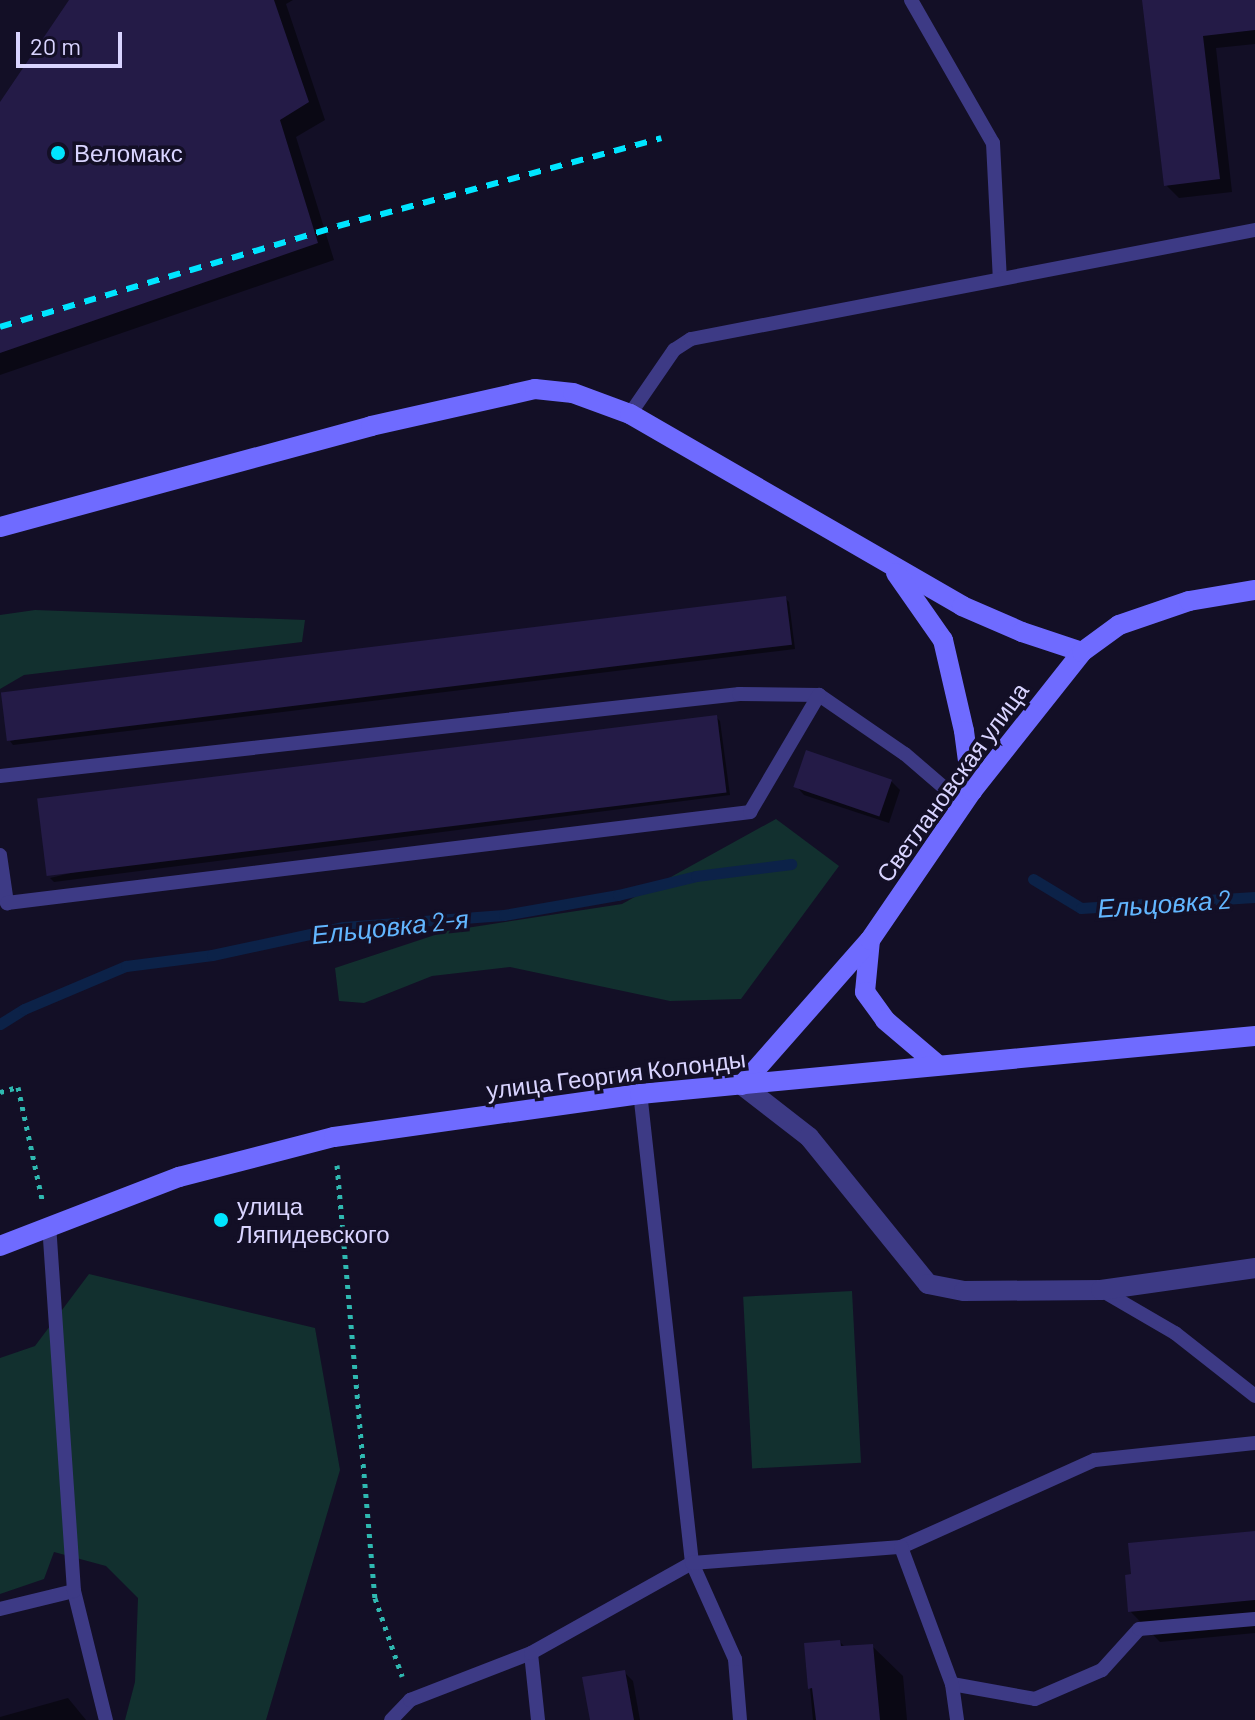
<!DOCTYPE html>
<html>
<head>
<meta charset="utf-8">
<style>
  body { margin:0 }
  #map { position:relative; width:1255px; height:1720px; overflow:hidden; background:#130f26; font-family:Barlow,sans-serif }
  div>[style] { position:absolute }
  .green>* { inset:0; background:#12302f; transform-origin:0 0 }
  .shadow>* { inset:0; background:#0007 }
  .stream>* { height:11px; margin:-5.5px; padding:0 5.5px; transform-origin:5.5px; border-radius:5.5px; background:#0c2248 }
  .building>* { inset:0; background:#241b47; transform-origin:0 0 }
  .path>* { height:5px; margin-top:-2.5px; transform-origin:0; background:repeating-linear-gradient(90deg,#2fb8b0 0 4px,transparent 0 10px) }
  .lane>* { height:14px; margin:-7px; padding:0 7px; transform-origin:7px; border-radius:7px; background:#3d3a85 }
  .street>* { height:20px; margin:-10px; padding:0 10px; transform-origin:10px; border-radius:10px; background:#3d3a85 }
  .secondary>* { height:20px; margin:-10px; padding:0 10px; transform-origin:10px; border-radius:10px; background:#6f6bff }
  .rail>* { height:6px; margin-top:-3px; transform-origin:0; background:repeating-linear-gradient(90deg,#00e5ff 0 12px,transparent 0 22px) }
  .dots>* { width:22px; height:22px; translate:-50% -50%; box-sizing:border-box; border:4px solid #130f26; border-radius:50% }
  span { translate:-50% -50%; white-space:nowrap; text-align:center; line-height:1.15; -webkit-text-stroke:7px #130f26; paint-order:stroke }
  .poi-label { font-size:24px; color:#d9d4ff }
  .left { translate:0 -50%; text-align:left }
  .street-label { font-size:24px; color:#d9d4ff }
  .water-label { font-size:26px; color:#62b6ff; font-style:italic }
  .scale { position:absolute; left:16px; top:32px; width:106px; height:36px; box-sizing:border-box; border:4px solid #d9d4ff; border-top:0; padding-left:10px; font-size:24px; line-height:28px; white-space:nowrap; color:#d9d4ff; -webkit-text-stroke:6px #130f26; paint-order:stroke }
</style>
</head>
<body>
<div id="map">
  <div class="green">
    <div style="clip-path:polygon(35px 610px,305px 620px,302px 642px,24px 675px,0 689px,0 615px)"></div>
    <div style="clip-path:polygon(776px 819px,839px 866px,741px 999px,670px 1001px,510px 967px,432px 976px,364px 1003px,339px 1001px,335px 968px,447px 931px,622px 904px)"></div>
    <div style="clip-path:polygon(89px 1274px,315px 1328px,340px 1470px,266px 1720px,125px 1720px,135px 1682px,138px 1598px,106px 1566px,54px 1552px,44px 1579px,0 1594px,0 1358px,35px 1346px)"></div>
    <div style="left:852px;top:1291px;width:172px;height:109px;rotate:87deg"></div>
  </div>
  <div class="shadow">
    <div style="clip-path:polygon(72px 0,293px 0,286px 4px,325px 120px,296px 137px,334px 260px,0 375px,0 105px)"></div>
    <div style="clip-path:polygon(1166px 0,1255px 0,1255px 44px,1216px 48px,1232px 192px,1179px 198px,1166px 185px)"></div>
    <div style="clip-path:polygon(785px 598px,789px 602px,795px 649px,13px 745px,10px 741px)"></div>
    <div style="clip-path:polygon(716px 717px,720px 721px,730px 795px,54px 882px,50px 878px)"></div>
    <div style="clip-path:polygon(891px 781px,900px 790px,889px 823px,804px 795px,796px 786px)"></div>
    <div style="clip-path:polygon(1255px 1533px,1255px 1633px,1160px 1642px,1130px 1611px,1134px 1576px)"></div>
    <div style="clip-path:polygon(840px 1642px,846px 1648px,872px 1646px,903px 1676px,907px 1720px,813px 1720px,806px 1645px)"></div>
    <div style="clip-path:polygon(624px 1672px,633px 1681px,640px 1720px,592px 1720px)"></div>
    <div style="clip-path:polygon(68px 1698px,86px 1720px,0 1720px,0 1717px)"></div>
  </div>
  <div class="stream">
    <div style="left:1033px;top:879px;width:56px;rotate:31.1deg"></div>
    <div style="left:1081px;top:908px;width:174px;rotate:-3.6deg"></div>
    <div style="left:0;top:1024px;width:28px;rotate:-32deg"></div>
    <div style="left:24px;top:1009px;width:111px;rotate:-22.9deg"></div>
    <div style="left:126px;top:966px;width:87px;rotate:-7.3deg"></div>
    <div style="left:212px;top:955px;width:134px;rotate:-12.1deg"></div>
    <div style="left:343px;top:927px;width:161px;rotate:-4.3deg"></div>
    <div style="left:504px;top:915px;width:116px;rotate:-10deg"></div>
    <div style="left:618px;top:895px;width:80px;rotate:-13.7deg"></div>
    <div style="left:696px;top:876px;width:96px;rotate:-7.2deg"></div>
  </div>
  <div class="building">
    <div style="clip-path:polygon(69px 0,274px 0,309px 102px,280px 120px,318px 243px,0 353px,0 102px)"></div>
    <div style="clip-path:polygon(1142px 0,1255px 0,1255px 30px,1203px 36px,1220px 179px,1164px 186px)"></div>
    <div style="left:786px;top:596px;width:49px;height:791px;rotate:83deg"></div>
    <div style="left:717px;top:715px;width:78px;height:685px;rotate:83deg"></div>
    <div style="left:806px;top:750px;width:91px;height:39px;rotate:19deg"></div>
    <div style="clip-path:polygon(1255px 1531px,1255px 1600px,1128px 1612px,1125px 1575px,1131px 1574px,1128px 1543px)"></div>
    <div style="clip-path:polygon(840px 1640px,841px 1646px,873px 1644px,880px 1720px,816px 1720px,812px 1688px,808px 1689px,804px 1643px)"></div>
    <div style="clip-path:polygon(625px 1670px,634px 1720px,590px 1720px,582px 1677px)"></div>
  </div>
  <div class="path">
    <div style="left:0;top:1092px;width:19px;rotate:-16deg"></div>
    <div style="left:18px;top:1087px;width:115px;rotate:77.9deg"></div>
    <div style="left:337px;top:1165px;width:435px;rotate:85deg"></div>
    <div style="left:375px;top:1598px;width:83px;rotate:70.9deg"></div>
  </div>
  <div class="lane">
    <div style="left:911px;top:0;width:165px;rotate:60.2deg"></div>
    <div style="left:993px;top:143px;width:136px;rotate:87.1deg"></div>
    <div style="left:630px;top:414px;width:78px;rotate:-55.5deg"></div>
    <div style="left:674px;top:350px;width:20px;rotate:-33deg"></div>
    <div style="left:691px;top:339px;width:574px;rotate:-10.94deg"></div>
    <div style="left:0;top:776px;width:744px;rotate:-6.33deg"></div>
    <div style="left:739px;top:694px;width:80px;rotate:0.7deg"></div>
    <div style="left:819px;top:695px;width:104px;rotate:34.5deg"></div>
    <div style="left:905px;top:754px;width:77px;rotate:40.8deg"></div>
    <div style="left:0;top:855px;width:49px;rotate:81.7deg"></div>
    <div style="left:7px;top:903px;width:749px;rotate:-6.98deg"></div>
    <div style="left:750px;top:812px;width:136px;rotate:-59.5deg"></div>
    <div style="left:1101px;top:1290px;width:86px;rotate:30.2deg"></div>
    <div style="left:1175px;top:1333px;width:102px;rotate:38.2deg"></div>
    <div style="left:901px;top:1547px;width:213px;rotate:-24.2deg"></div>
    <div style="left:1095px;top:1460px;width:161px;rotate:-6.1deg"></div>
    <div style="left:74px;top:1591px;width:133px;rotate:76.1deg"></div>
    <div style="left:0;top:1609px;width:76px;rotate:-13.7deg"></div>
    <div style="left:74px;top:1591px;width:364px;rotate:-93.9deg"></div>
    <div style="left:952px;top:1684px;width:84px;rotate:10.2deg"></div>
    <div style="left:1035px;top:1699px;width:73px;rotate:-23.4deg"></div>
    <div style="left:1102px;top:1670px;width:55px;rotate:-47.9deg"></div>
    <div style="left:1139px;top:1629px;width:116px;rotate:-4.9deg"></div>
    <div style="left:391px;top:1720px;width:28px;rotate:-46deg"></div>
    <div style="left:410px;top:1700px;width:130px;rotate:-21.2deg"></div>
    <div style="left:538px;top:1720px;width:67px;rotate:-96deg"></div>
    <div style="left:531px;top:1653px;width:184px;rotate:-29.2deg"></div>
    <div style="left:692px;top:1563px;width:472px;rotate:-96.3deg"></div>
    <div style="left:740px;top:1720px;width:61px;rotate:-94.7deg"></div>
    <div style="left:735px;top:1659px;width:105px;rotate:-114.1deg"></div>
    <div style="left:692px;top:1563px;width:210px;rotate:-4.4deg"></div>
    <div style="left:901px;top:1547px;width:146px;rotate:69.6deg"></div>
    <div style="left:952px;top:1684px;width:36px;rotate:82deg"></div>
  </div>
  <div class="street">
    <div style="left:742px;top:1085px;width:85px;rotate:37.8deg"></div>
    <div style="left:809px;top:1137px;width:189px;rotate:51deg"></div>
    <div style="left:928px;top:1284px;width:37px;rotate:11deg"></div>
    <div style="left:964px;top:1291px;width:137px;rotate:-0.4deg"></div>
    <div style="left:1101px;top:1290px;width:156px;rotate:-8.1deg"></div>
  </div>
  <div class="secondary">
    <div style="left:0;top:527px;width:385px;rotate:-15.2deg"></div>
    <div style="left:371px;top:426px;width:168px;rotate:-12.7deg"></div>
    <div style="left:535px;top:389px;width:38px;rotate:6deg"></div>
    <div style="left:573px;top:393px;width:61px;rotate:20.2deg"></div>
    <div style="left:630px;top:414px;width:384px;rotate:30deg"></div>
    <div style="left:962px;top:606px;width:65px;rotate:23.4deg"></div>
    <div style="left:1022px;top:632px;width:63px;rotate:18.4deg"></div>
    <div style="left:896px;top:573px;width:82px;rotate:55deg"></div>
    <div style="left:943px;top:640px;width:93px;rotate:77deg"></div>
    <div style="left:964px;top:731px;width:61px;rotate:82.4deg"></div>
    <div style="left:870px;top:940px;width:52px;rotate:95.5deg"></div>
    <div style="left:865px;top:992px;width:34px;rotate:54deg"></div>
    <div style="left:885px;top:1020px;width:70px;rotate:40.3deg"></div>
    <div style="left:742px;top:1085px;width:193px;rotate:-48.6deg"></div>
    <div style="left:870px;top:940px;width:181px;rotate:-55.6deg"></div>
    <div style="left:972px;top:791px;width:177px;rotate:-51.6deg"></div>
    <div style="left:1082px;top:652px;width:46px;rotate:-36.1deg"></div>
    <div style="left:1119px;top:625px;width:74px;rotate:-18.9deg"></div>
    <div style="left:1189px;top:601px;width:67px;rotate:-9.5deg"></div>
    <div style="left:0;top:1246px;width:192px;rotate:-21.1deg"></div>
    <div style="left:179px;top:1177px;width:160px;rotate:-14.5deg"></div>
    <div style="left:334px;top:1137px;width:309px;rotate:-8deg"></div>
    <div style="left:640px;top:1094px;width:618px;rotate:-5.39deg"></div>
  </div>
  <div class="rail">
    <div style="left:0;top:327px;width:353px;rotate:-16.6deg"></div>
    <div style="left:338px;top:226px;width:335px;rotate:-15.2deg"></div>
  </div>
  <div class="dots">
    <div style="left:58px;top:153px;background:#00e5ff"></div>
    <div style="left:221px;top:1220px;background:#00e5ff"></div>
  </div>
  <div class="poi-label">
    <span class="left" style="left:74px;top:153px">Веломакс</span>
    <span class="left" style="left:237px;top:1220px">улица<br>Ляпидевского</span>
  </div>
  <div class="street-label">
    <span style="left:952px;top:782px;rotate:-54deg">Светлановская улица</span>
    <span style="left:616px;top:1074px;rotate:-7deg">улица Георгия Колонды</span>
  </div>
  <div class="water-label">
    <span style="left:1164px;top:903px;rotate:-4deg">Ельцовка 2</span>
    <span style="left:390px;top:926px;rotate:-6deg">Ельцовка 2-я</span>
  </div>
  <div class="scale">20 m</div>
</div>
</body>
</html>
